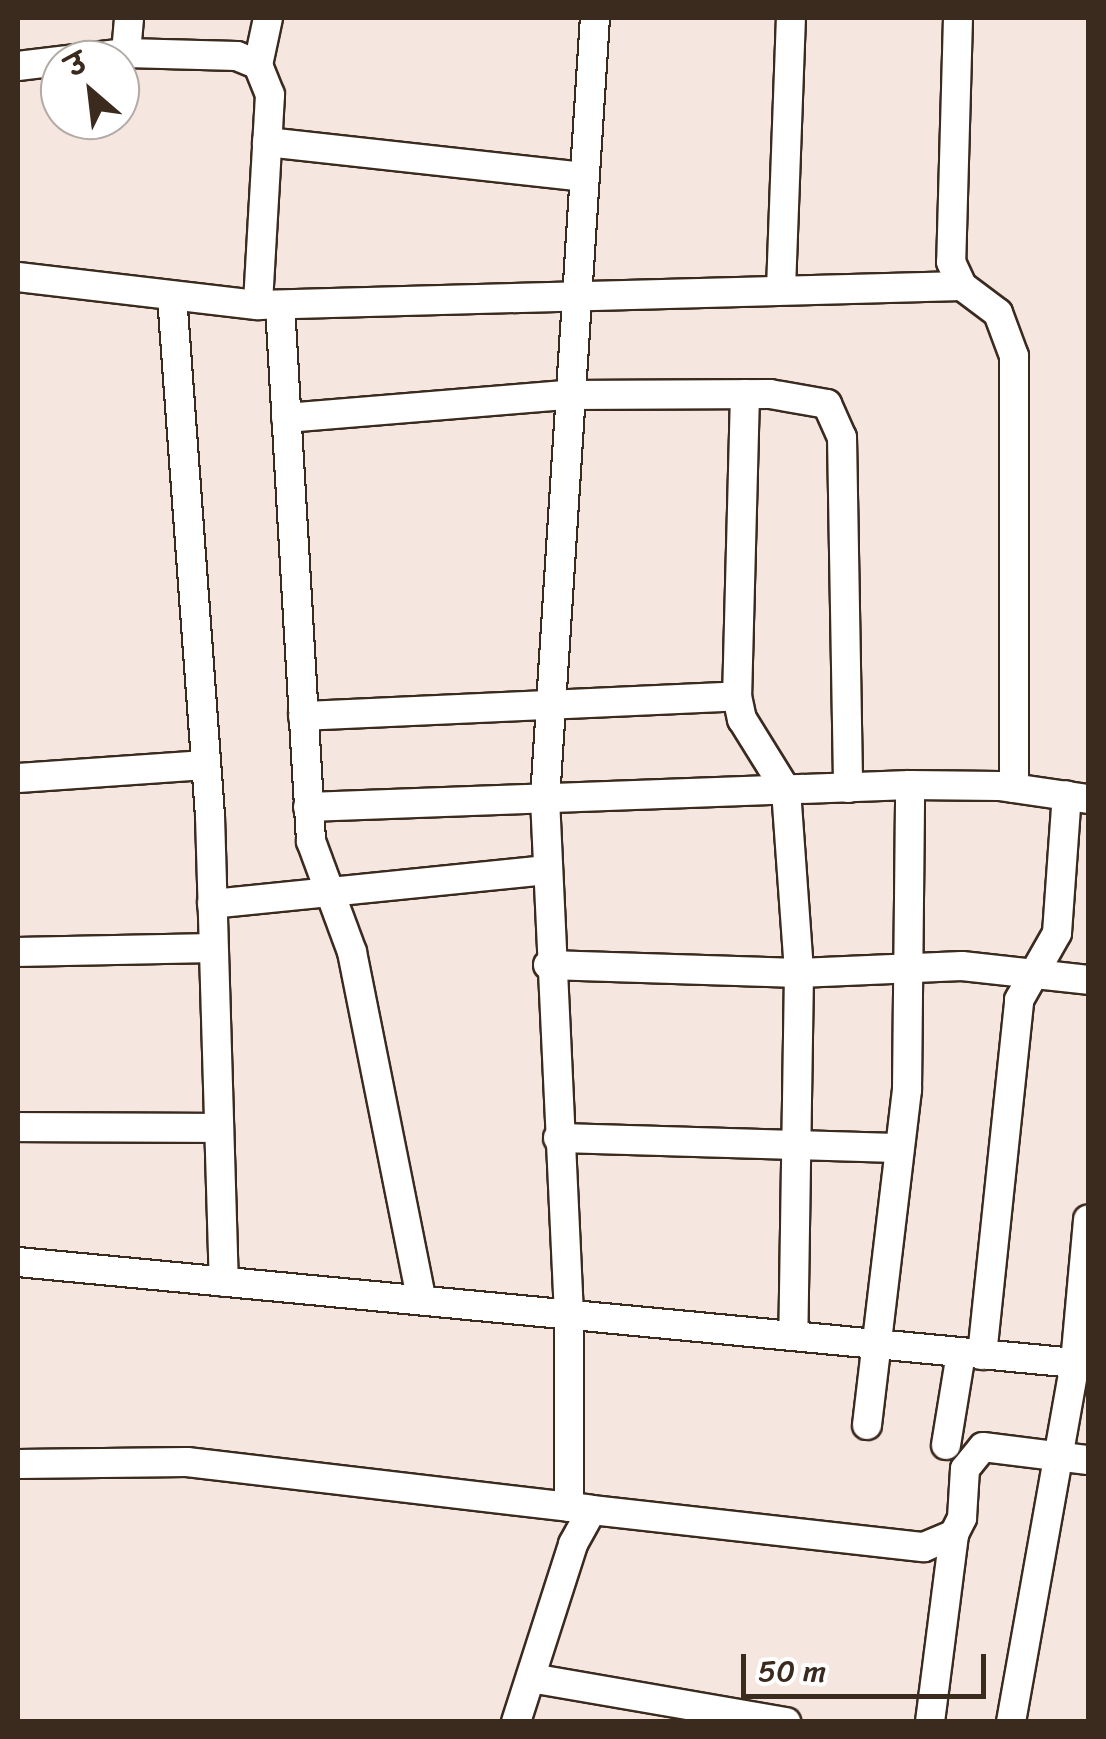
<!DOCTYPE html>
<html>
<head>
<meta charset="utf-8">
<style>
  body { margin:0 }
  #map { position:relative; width:1106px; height:1739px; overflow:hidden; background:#f6e6e0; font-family:Sriracha,"Playpen Sans Deva",sans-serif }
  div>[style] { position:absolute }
  .roads { filter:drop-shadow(2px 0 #3b2a1e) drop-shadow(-2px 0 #3b2a1e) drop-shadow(0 2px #3b2a1e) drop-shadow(0 -2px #3b2a1e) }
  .street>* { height:28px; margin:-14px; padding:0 14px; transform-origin:14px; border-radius:14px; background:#fff }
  span { translate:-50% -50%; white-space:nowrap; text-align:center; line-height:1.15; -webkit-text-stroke:8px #fff; paint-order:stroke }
  .frame { position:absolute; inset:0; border:20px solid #3b2a1e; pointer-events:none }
  .north { position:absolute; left:40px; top:40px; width:100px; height:100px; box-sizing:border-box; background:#fff; border:2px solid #b1aaa5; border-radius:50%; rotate:332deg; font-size:28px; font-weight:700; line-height:40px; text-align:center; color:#3b2a1e }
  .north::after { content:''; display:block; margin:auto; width:35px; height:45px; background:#3b2a1e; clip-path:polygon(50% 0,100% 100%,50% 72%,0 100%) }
  .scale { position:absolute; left:741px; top:1654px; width:245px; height:45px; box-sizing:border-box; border:5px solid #3b2a1e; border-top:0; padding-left:12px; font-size:30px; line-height:35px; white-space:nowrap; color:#3b2a1e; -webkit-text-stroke:8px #fff; paint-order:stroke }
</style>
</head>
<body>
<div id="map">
  <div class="roads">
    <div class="street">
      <div style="left:958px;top:18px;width:244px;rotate:91.6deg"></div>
      <div style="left:951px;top:262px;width:26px;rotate:65deg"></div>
      <div style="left:962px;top:286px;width:45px;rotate:36.9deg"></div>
      <div style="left:998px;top:313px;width:46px;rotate:69.6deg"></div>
      <div style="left:1014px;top:356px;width:432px;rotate:90deg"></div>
      <div style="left:126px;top:53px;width:35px;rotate:-85deg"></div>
      <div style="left:258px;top:65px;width:48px;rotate:-78deg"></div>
      <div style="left:18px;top:66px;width:109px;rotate:-6.9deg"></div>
      <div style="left:126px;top:53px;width:111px;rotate:1.5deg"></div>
      <div style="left:237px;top:56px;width:23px;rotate:23deg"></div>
      <div style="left:258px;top:65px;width:32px;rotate:68deg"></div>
      <div style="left:270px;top:95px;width:210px;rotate:93.3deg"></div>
      <div style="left:267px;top:142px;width:318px;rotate:6.3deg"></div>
      <div style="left:18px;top:277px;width:242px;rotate:6.7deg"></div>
      <div style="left:258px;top:305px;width:704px;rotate:-1.55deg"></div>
      <div style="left:781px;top:289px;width:271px;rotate:-87.9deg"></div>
      <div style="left:172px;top:296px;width:521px;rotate:85.82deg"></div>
      <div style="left:210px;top:816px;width:466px;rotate:88.3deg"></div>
      <div style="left:280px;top:305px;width:537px;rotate:86.69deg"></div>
      <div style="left:311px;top:841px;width:118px;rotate:69.7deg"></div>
      <div style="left:352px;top:952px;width:353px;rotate:78.7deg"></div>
      <div style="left:745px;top:394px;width:302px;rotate:91.5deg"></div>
      <div style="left:737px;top:696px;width:24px;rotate:78deg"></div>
      <div style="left:742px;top:719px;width:84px;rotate:58.2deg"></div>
      <div style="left:786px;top:790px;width:183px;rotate:85.9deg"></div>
      <div style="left:799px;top:973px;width:363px;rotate:90.9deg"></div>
      <div style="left:286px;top:418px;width:283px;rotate:-4.7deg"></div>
      <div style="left:568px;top:395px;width:202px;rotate:-0.3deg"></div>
      <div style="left:770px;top:394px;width:58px;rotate:10deg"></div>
      <div style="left:827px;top:404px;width:36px;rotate:66deg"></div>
      <div style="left:842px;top:437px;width:351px;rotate:89deg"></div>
      <div style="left:303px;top:716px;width:434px;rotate:-2.6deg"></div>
      <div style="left:18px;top:778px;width:188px;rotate:-4deg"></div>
      <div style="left:308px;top:807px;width:602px;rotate:-2.09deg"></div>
      <div style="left:910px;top:785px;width:89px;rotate:0.6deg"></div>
      <div style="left:999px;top:786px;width:90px;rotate:8.3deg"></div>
      <div style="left:212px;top:904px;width:335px;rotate:-5.8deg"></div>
      <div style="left:18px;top:952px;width:194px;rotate:-1.2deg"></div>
      <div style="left:548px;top:965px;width:251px;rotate:1.8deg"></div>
      <div style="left:799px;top:973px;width:163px;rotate:-2.5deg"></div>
      <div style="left:962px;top:966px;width:127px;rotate:6.3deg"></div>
      <div style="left:18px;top:1127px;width:200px;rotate:0.3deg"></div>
      <div style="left:558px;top:1138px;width:341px;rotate:1.7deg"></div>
      <div style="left:18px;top:1262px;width:1062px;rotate:5.46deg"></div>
      <div style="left:982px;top:1355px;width:357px;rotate:-84deg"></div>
      <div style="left:1019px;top:1000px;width:77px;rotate:-60.4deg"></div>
      <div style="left:1057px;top:933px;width:138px;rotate:-85.9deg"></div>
      <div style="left:867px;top:1425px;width:337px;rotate:-83.2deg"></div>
      <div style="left:907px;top:1090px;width:305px;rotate:-89.4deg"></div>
      <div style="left:946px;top:1445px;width:93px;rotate:-80.7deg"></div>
      <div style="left:18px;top:1464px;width:169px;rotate:-0.7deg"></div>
      <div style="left:187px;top:1462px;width:404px;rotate:6.7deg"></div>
      <div style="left:569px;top:1507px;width:192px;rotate:-90deg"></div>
      <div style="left:569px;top:1315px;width:517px;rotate:-92.66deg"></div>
      <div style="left:545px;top:799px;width:783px;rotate:-86.34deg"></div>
      <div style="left:531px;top:1678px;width:259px;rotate:9.8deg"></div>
      <div style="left:516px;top:1722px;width:187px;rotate:-72.2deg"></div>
      <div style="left:573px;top:1544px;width:39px;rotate:-61deg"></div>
      <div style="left:592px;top:1510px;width:334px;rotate:6.4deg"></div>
      <div style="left:924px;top:1547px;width:33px;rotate:-23deg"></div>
      <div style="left:954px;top:1534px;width:18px;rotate:-63deg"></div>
      <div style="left:962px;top:1518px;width:49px;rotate:-86.5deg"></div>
      <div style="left:965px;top:1469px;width:28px;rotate:-51deg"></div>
      <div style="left:983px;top:1447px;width:106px;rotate:7.1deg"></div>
      <div style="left:930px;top:1722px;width:190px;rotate:-82.7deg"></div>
      <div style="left:1011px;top:1722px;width:365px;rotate:-79.9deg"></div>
      <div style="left:1075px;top:1363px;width:144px;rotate:-84.8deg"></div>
    </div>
  </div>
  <div class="frame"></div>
  <div class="north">उ</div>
  <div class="scale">50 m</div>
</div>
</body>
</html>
